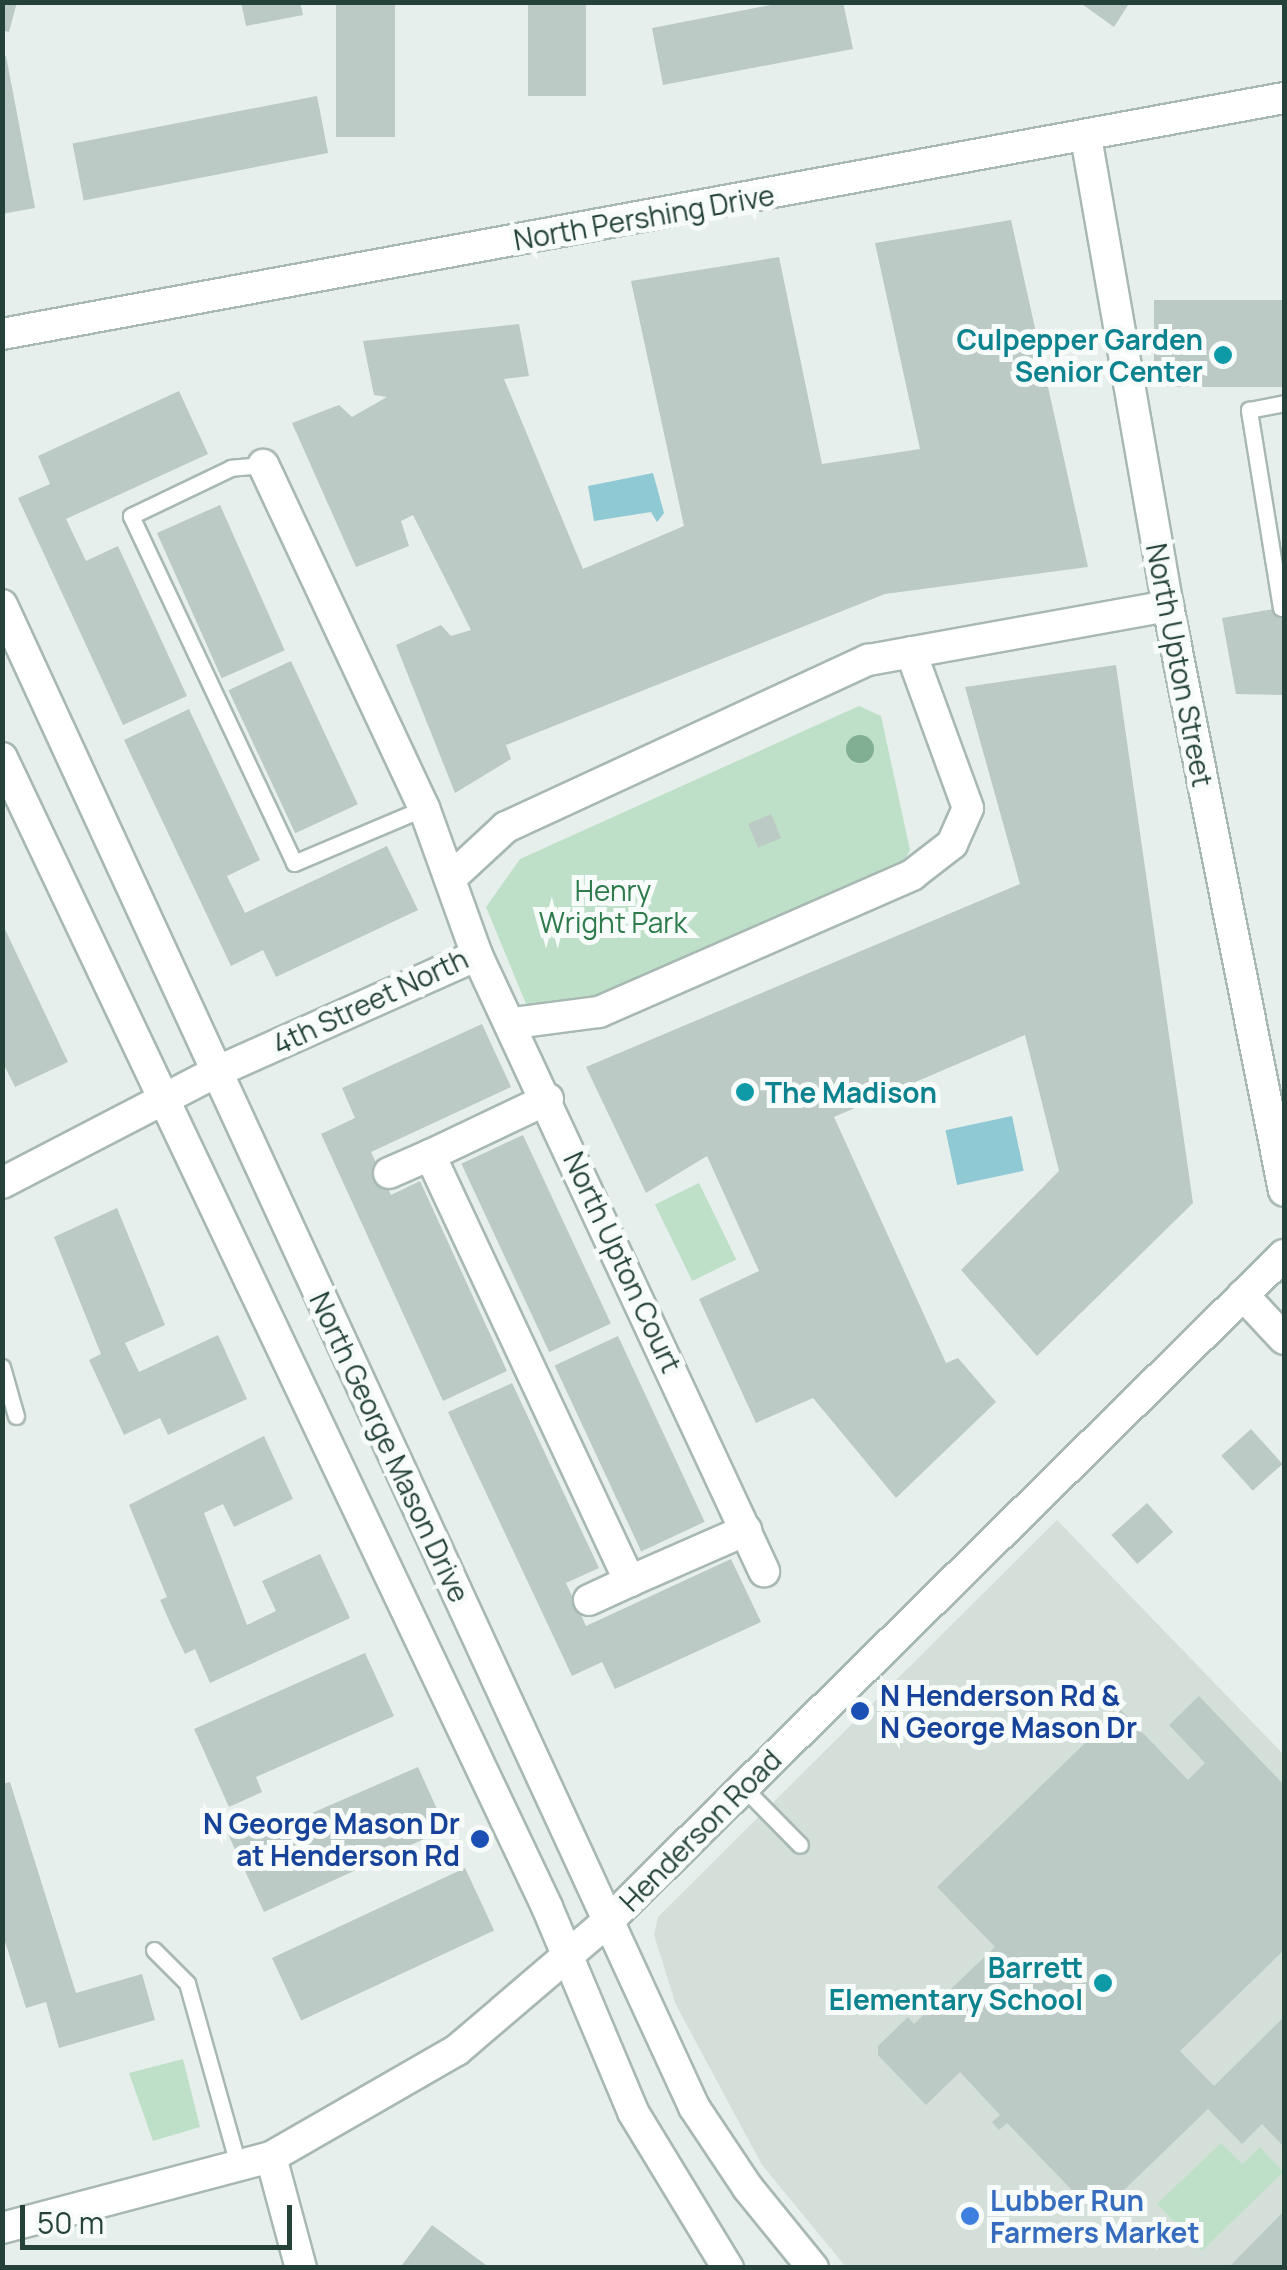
<!DOCTYPE html>
<html>
<head>
<meta charset="utf-8">
<style>
  body { margin:0 }
  #map { position:relative; width:1287px; height:2270px; overflow:hidden; background:#e6efeb; font-family:Manrope,sans-serif }
  div>[style] { position:absolute }
  .built>* { inset:0; background:#d4dfda }
  .green>* { inset:0; background:#bfe0c8; transform-origin:0 0 }
  .water>* { inset:0; background:#8ec9d4; transform-origin:0 0 }
  .building>* { inset:0; background:#bbcac4; transform-origin:0 0 }
  .roads { filter:drop-shadow(2px 0 #a8b8b2) drop-shadow(-2px 0 #a8b8b2) drop-shadow(0 2px #a8b8b2) drop-shadow(0 -2px #a8b8b2) }
  .lane>* { height:15px; margin:-7.5px; padding:0 7.5px; transform-origin:7.5px; border-radius:7.5px; background:#fff }
  .street>* { height:30px; margin:-15px; padding:0 15px; transform-origin:15px; border-radius:15px; background:#fff }
  .secondary>* { height:30px; margin:-15px; padding:0 15px; transform-origin:15px; border-radius:15px; background:#fff }
  .trees>* { width:28px; height:28px; margin:-14px; border-radius:50%; background:#80af93 }
  .dots>* { width:28px; height:28px; translate:-50% -50%; box-sizing:border-box; border:5px solid #f7fbf9; border-radius:50% }
  span { translate:-50% -50%; white-space:nowrap; text-align:center; line-height:1.15; -webkit-text-stroke:10px #f7fbf9; paint-order:stroke }
  .street-label { font-size:28px; color:#24423a }
  .culture-label { font-size:28px; color:#0d838f; font-weight:700 }
  .right { translate:-100% -50%; text-align:right }
  .left { translate:0 -50%; text-align:left }
  .park-label { font-size:28px; color:#2d7a4b }
  .transit-label { font-size:28px; color:#164399; font-weight:700 }
  .shop-label { font-size:28px; color:#366cbe; font-weight:700 }
  .frame { position:absolute; inset:0; border:5px solid #24423a; pointer-events:none }
  .scale { position:absolute; left:20px; top:2205px; width:272px; height:45px; box-sizing:border-box; border:5px solid #24423a; border-top:0; padding-left:12px; font-size:30px; line-height:35px; white-space:nowrap; color:#24423a; -webkit-text-stroke:8px #f7fbf9; paint-order:stroke }
</style>
</head>
<body>
<div id="map">
  <div class="built">
    <div style="clip-path:polygon(1057px 1520px,1284px 1755px,1284px 2267px,846px 2267px,762px 2165px,676px 2005px,654px 1935px,658px 1917px)"></div>
  </div>
  <div class="green">
    <div style="clip-path:polygon(859px 706px,881px 716px,910px 850px,899px 871px,569px 1021px,529px 1011px,486px 907px,520px 859px)"></div>
    <div style="left:699px;top:1183px;width:85px;height:49px;rotate:64deg"></div>
    <div style="clip-path:polygon(183px 2059px,200px 2127px,153px 2141px,129px 2073px)"></div>
    <div style="clip-path:polygon(1221px 2143px,1242px 2164px,1260px 2147px,1283px 2172px,1202px 2251px,1157px 2204px)"></div>
  </div>
  <div class="water">
    <div style="clip-path:polygon(653px 473px,664px 513px,657px 522px,651px 512px,594px 521px,588px 486px)"></div>
    <div style="left:1012px;top:1116px;width:56px;height:68px;rotate:78deg"></div>
  </div>
  <div class="building">
    <div style="clip-path:polygon(2px 2px,17px 2px,9px 32px,2px 30px)"></div>
    <div style="clip-path:polygon(241px 2px,300px 2px,303px 15px,246px 26px)"></div>
    <div style="left:336px;top:2px;width:59px;height:135px"></div>
    <div style="left:528px;top:2px;width:58px;height:94px"></div>
    <div style="clip-path:polygon(786px 2px,843px 2px,853px 49px,663px 85px,652px 28px)"></div>
    <div style="clip-path:polygon(1079px 2px,1130px 2px,1114px 27px)"></div>
    <div style="clip-path:polygon(6px 56px,35px 208px,2px 214px,2px 57px)"></div>
    <div style="left:317px;top:96px;width:58px;height:249px;rotate:79deg"></div>
    <div style="clip-path:polygon(1011px 220px,1088px 567px,885px 594px,506px 745px,511px 759px,455px 793px,396px 645px,441px 625px,451px 636px,471px 630px,413px 515px,401px 521px,409px 546px,356px 567px,292px 423px,339px 405px,352px 417px,387px 397px,374px 395px,363px 341px,519px 324px,529px 376px,504px 379px,583px 569px,684px 526px,631px 281px,779px 257px,822px 464px,920px 449px,875px 243px)"></div>
    <div style="left:1284px;top:300px;width:87px;height:130px;rotate:90deg"></div>
    <div style="clip-path:polygon(179px 391px,208px 454px,66px 519px,86px 561px,118px 546px,187px 696px,123px 725px,18px 498px,50px 484px,38px 456px)"></div>
    <div style="left:220px;top:505px;width:159px;height:69px;rotate:66deg"></div>
    <div style="clip-path:polygon(1284px 607px,1284px 695px,1236px 694px,1222px 618px)"></div>
    <div style="left:291px;top:661px;width:158px;height:69px;rotate:65deg"></div>
    <div style="clip-path:polygon(1116px 665px,1193px 1203px,1037px 1356px,961px 1270px,1059px 1171px,1025px 1035px,834px 1117px,946px 1363px,958px 1358px,996px 1402px,896px 1498px,813px 1398px,756px 1423px,699px 1299px,759px 1271px,707px 1156px,646px 1193px,586px 1067px,1020px 884px,965px 687px)"></div>
    <div style="clip-path:polygon(189px 709px,260px 860px,227px 876px,245px 913px,387px 846px,418px 910px,276px 977px,263px 950px,231px 966px,124px 740px)"></div>
    <div style="left:771px;top:814px;width:26px;height:25px;rotate:67deg"></div>
    <div style="clip-path:polygon(2px 923px,68px 1062px,15px 1087px,2px 1061px)"></div>
    <div style="clip-path:polygon(482px 1024px,511px 1087px,371px 1152px,391px 1195px,420px 1181px,507px 1371px,443px 1401px,321px 1134px,355px 1118px,342px 1088px)"></div>
    <div style="left:523px;top:1135px;width:208px;height:68px;rotate:65deg"></div>
    <div style="clip-path:polygon(117px 1208px,165px 1325px,125px 1343px,139px 1372px,218px 1335px,247px 1399px,168px 1435px,160px 1418px,124px 1435px,89px 1360px,101px 1354px,54px 1237px)"></div>
    <div style="left:618px;top:1336px;width:205px;height:70px;rotate:65deg"></div>
    <div style="clip-path:polygon(512px 1383px,599px 1568px,566px 1583px,586px 1626px,731px 1559px,761px 1622px,615px 1689px,602px 1662px,572px 1676px,448px 1412px)"></div>
    <div style="left:1251px;top:1429px;width:47px;height:40px;rotate:48deg"></div>
    <div style="clip-path:polygon(264px 1436px,293px 1499px,234px 1527px,223px 1504px,204px 1513px,247px 1625px,276px 1611px,262px 1581px,320px 1554px,350px 1618px,210px 1683px,195px 1649px,185px 1654px,171px 1625px,160px 1600px,167px 1597px,129px 1505px)"></div>
    <div style="left:1147px;top:1503px;width:39px;height:48px;rotate:48deg"></div>
    <div style="clip-path:polygon(365px 1653px,394px 1716px,256px 1777px,262px 1792px,229px 1807px,194px 1729px)"></div>
    <div style="clip-path:polygon(1199px 1696px,1284px 1785px,1284px 1950px,1180px 2051px,1214px 2086px,1284px 2017px,1284px 2147px,1262px 2124px,1242px 2144px,1208px 2109px,1097px 2216px,1007px 2123px,999px 2130px,992px 2122px,1000px 2115px,960px 2072px,926px 2105px,878px 2055px,878px 2046px,908px 2017px,914px 2024px,995px 1947px,937px 1887px,1120px 1709px,1188px 1780px,1205px 1763px,1169px 1725px)"></div>
    <div style="clip-path:polygon(418px 1767px,446px 1829px,264px 1912px,227px 1832px,259px 1818px,266px 1833px)"></div>
    <div style="clip-path:polygon(10px 1782px,76px 1993px,142px 1974px,155px 2020px,59px 2048px,46px 2002px,26px 2008px,2px 1932px,2px 1784px)"></div>
    <div style="left:465px;top:1868px;width:69px;height:213px;rotate:65deg"></div>
    <div style="clip-path:polygon(1284px 2211px,1284px 2268px,1228px 2268px)"></div>
    <div style="clip-path:polygon(432px 2225px,490px 2268px,402px 2265px)"></div>
  </div>
  <div class="roads">
    <div class="lane">
      <div style="left:263px;top:465px;width:32px;rotate:175deg"></div>
      <div style="left:231px;top:468px;width:111px;rotate:154.4deg"></div>
      <div style="left:131px;top:516px;width:383px;rotate:64.8deg"></div>
      <div style="left:294px;top:863px;width:141px;rotate:-22.9deg"></div>
      <div style="left:1281px;top:608px;width:201px;rotate:-99.2deg"></div>
      <div style="left:1249px;top:410px;width:36px;rotate:-11deg"></div>
      <div style="left:2px;top:1367px;width:51px;rotate:74.1deg"></div>
      <div style="left:743px;top:1787px;width:81px;rotate:45.5deg"></div>
      <div style="left:154px;top:1950px;width:47px;rotate:45deg"></div>
      <div style="left:187px;top:1983px;width:189px;rotate:74.3deg"></div>
    </div>
    <div class="street">
      <div style="left:1086px;top:137px;width:476px;rotate:80.1deg"></div>
      <div style="left:1168px;top:606px;width:596px;rotate:78.78deg"></div>
      <div style="left:2px;top:334px;width:1304px;rotate:-10.43deg"></div>
      <div style="left:452px;top:877px;width:74px;rotate:-42.8deg"></div>
      <div style="left:506px;top:827px;width:399px;rotate:-24.8deg"></div>
      <div style="left:868px;top:660px;width:305px;rotate:-10.2deg"></div>
      <div style="left:477px;top:955px;width:680px;rotate:65.02deg"></div>
      <div style="left:514px;top:1023px;width:86px;rotate:-7.4deg"></div>
      <div style="left:599px;top:1012px;width:342px;rotate:-23.6deg"></div>
      <div style="left:912px;top:875px;width:51px;rotate:-37.8deg"></div>
      <div style="left:952px;top:844px;width:39px;rotate:-66deg"></div>
      <div style="left:968px;top:808px;width:166px;rotate:-110.1deg"></div>
      <div style="left:548px;top:1099px;width:131px;rotate:154.6deg"></div>
      <div style="left:430px;top:1155px;width:471px;rotate:64.9deg"></div>
      <div style="left:630px;top:1581px;width:127px;rotate:-23.7deg"></div>
      <div style="left:389px;top:1173px;width:45px;rotate:-23.7deg"></div>
      <div style="left:2px;top:1183px;width:241px;rotate:-27.4deg"></div>
      <div style="left:216px;top:1072px;width:286px;rotate:-24.1deg"></div>
      <div style="left:477px;top:955px;width:156px;rotate:-109.8deg"></div>
      <div style="left:424px;top:808px;width:379px;rotate:-115.1deg"></div>
      <div style="left:1243px;top:1295px;width:60px;rotate:47deg"></div>
      <div style="left:589px;top:1600px;width:45px;rotate:-24.9deg"></div>
      <div style="left:271px;top:2157px;width:115px;rotate:74.9deg"></div>
    </div>
    <div class="secondary">
      <div style="left:2px;top:605px;width:1654px;rotate:65.26deg"></div>
      <div style="left:694px;top:2107px;width:97px;rotate:56.3deg"></div>
      <div style="left:748px;top:2188px;width:103px;rotate:50.9deg"></div>
      <div style="left:2px;top:758px;width:1272px;rotate:64.62deg"></div>
      <div style="left:547px;top:1907px;width:222px;rotate:67.2deg"></div>
      <div style="left:633px;top:2112px;width:183px;rotate:58.7deg"></div>
      <div style="left:2px;top:2228px;width:278px;rotate:-14.8deg"></div>
      <div style="left:271px;top:2157px;width:215px;rotate:-29.9deg"></div>
      <div style="left:457px;top:2050px;width:199px;rotate:-40.5deg"></div>
      <div style="left:608px;top:1921px;width:949px;rotate:-44.57deg"></div>
    </div>
  </div>
  <div class="trees">
    <div style="left:860px;top:749px"></div>
  </div>
  <div class="dots">
    <div style="left:1223px;top:355px;background:#0f9aa8"></div>
    <div style="left:745px;top:1092px;background:#0f9aa8"></div>
    <div style="left:860px;top:1711px;background:#1a4fb4"></div>
    <div style="left:480px;top:1839px;background:#1a4fb4"></div>
    <div style="left:1103px;top:1983px;background:#0f9aa8"></div>
    <div style="left:970px;top:2216px;background:#3f7fe0"></div>
  </div>
  <div class="street-label">
    <span style="left:644px;top:217px;rotate:-10deg">North Pershing Drive</span>
    <span style="left:1180px;top:665px;rotate:79deg">North Upton Street</span>
    <span style="left:370px;top:1001px;rotate:-25deg">4th Street North</span>
    <span style="left:623px;top:1262px;rotate:65deg">North Upton Court</span>
    <span style="left:390px;top:1447px;rotate:65deg">North George Mason Drive</span>
    <span style="left:700px;top:1830px;rotate:-45deg">Henderson Road</span>
  </div>
  <div class="culture-label">
    <span class="right" style="left:1203px;top:355px">Culpepper Garden<br>Senior Center</span>
    <span class="left" style="left:765px;top:1092px">The Madison</span>
    <span class="right" style="left:1083px;top:1983px">Barrett<br>Elementary School</span>
  </div>
  <div class="park-label">
    <span style="left:613px;top:906px">Henry<br>Wright Park</span>
  </div>
  <div class="transit-label">
    <span class="left" style="left:880px;top:1711px">N Henderson Rd &amp;<br>N George Mason Dr</span>
    <span class="right" style="left:460px;top:1839px">N George Mason Dr<br>at Henderson Rd</span>
  </div>
  <div class="shop-label">
    <span class="left" style="left:990px;top:2216px">Lubber Run<br>Farmers Market</span>
  </div>
  <div class="frame"></div>
  <div class="scale">50 m</div>
</div>
</body>
</html>
